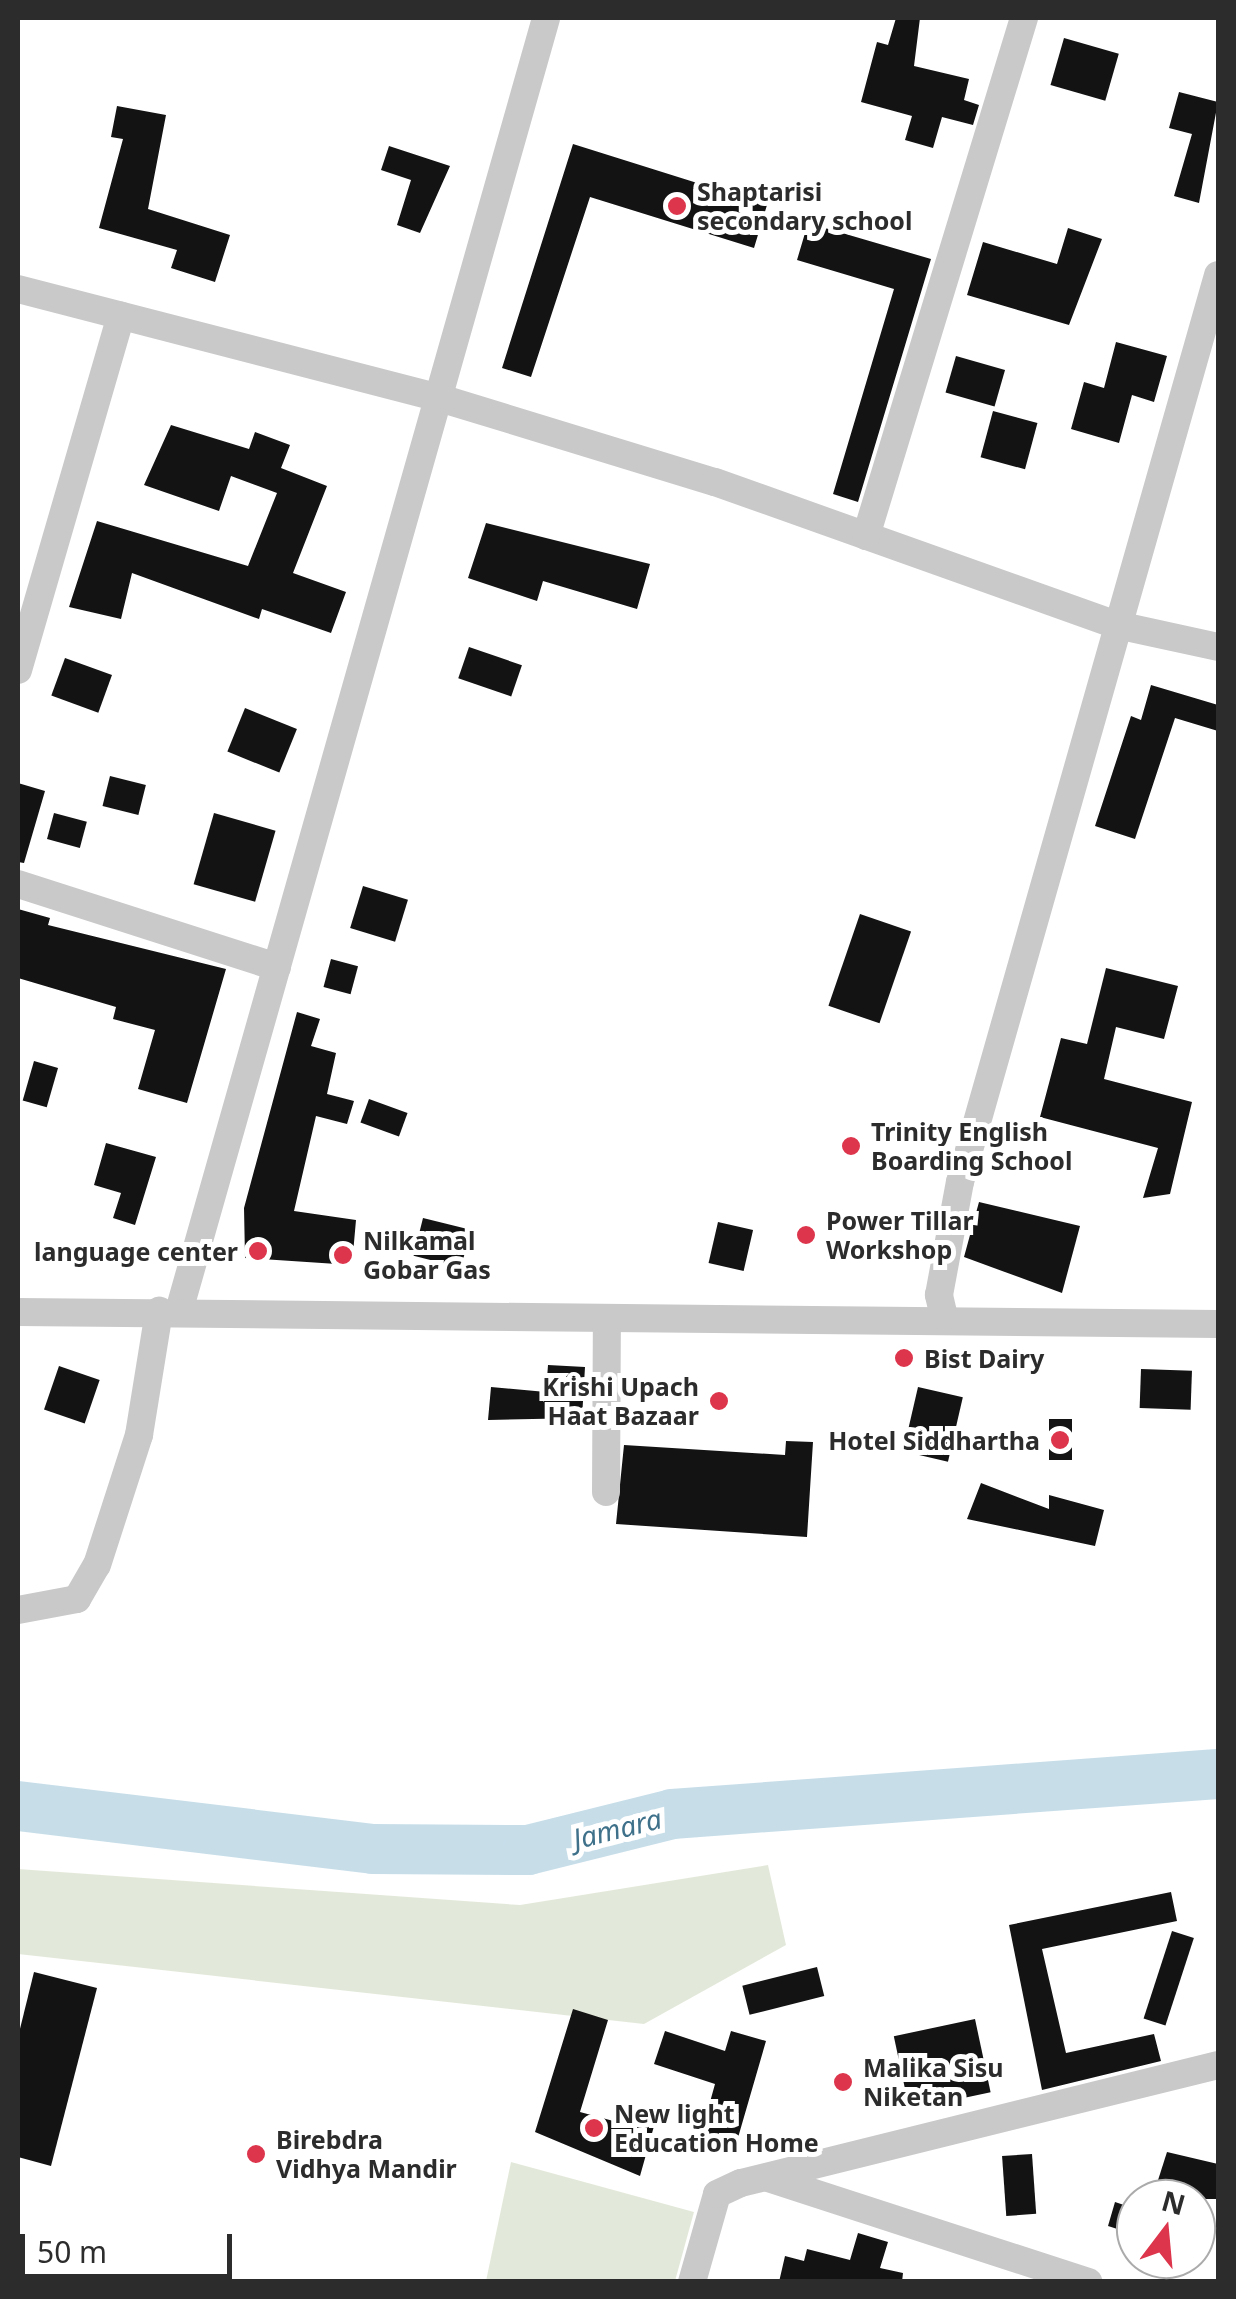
<!DOCTYPE html>
<html>
<head>
<meta charset="utf-8">
<style>
  body { margin:0 }
  #map { position:relative; width:1236px; height:2299px; overflow:hidden; background:#fff; font-family:"Noto Sans",sans-serif }
  div>[style] { position:absolute }
  .green>* { inset:0; background:#e3e9da }
  .river>* { height:50px; margin:-25px; padding:0 25px; transform-origin:25px; border-radius:25px; background:#c7dee9 }
  .building>* { inset:0; background:#131313; transform-origin:0 0 }
  .minor>* { height:28px; margin:-14px; padding:0 14px; transform-origin:14px; border-radius:14px; background:#c9c9c9 }
  .dots>* { width:28px; height:28px; translate:-50% -50%; box-sizing:border-box; border:5px solid #fff; border-radius:50% }
  span { translate:-50% -50%; white-space:nowrap; text-align:center; line-height:1.15; -webkit-text-stroke:10px #fff; paint-order:stroke }
  .poi-label { font-size:25px; color:#2c2c2c; font-weight:700 }
  .left { translate:0 -50%; text-align:left }
  .right { translate:-100% -50%; text-align:right }
  .water-label { font-size:28px; color:#3f718a; font-style:italic }
  .frame { position:absolute; inset:0; border:20px solid #2c2c2c; pointer-events:none }
  .north { position:absolute; left:1116px; top:2179px; width:100px; height:100px; box-sizing:border-box; background:#fff; border:2px solid #ababab; border-radius:50%; rotate:16deg; font-size:28px; font-weight:700; line-height:40px; text-align:center; color:#2c2c2c }
  .north::after { content:''; display:block; margin:auto; width:35px; height:45px; background:#dc354c; clip-path:polygon(50% 0,100% 100%,50% 72%,0 100%) }
  .scale { position:absolute; left:20px; top:2234px; width:212px; height:45px; box-sizing:border-box; border:5px solid #2c2c2c; border-top:0; padding-left:12px; font-size:30px; line-height:35px; white-space:nowrap; color:#2c2c2c; -webkit-text-stroke:8px #fff; paint-order:stroke }
</style>
</head>
<body>
<div id="map">
  <div class="green">
    <div style="clip-path:polygon(768px 1865px,786px 1945px,644px 2024px,18px 1954px,18px 1869px,520px 1905px)"></div>
    <div style="clip-path:polygon(511px 2162px,694px 2212px,675px 2281px,486px 2281px)"></div>
  </div>
  <div class="river">
    <div style="left:18px;top:1806px;width:358px;rotate:6.9deg"></div>
    <div style="left:373px;top:1849px;width:155px;rotate:0.4deg"></div>
    <div style="left:528px;top:1850px;width:148px;rotate:-14deg"></div>
    <div style="left:672px;top:1814px;width:547px;rotate:-4.19deg"></div>
  </div>
  <div class="building">
    <div style="clip-path:polygon(896px 18px,920px 18px,914px 66px,969px 79px,964px 100px,979px 105px,973px 125px,942px 117px,933px 148px,905px 140px,912px 116px,861px 102px,877px 42px,888px 45px)"></div>
    <div style="left:1064px;top:38px;width:57px;height:49px;rotate:16deg"></div>
    <div style="clip-path:polygon(1179px 92px,1218px 102px,1199px 203px,1174px 196px,1192px 134px,1169px 128px)"></div>
    <div style="clip-path:polygon(117px 106px,166px 115px,148px 209px,230px 235px,215px 282px,171px 268px,177px 250px,99px 228px,123px 139px,111px 137px)"></div>
    <div style="clip-path:polygon(573px 144px,767px 205px,754px 248px,590px 197px,531px 377px,502px 368px)"></div>
    <div style="clip-path:polygon(389px 146px,450px 166px,420px 233px,397px 225px,411px 180px,381px 170px)"></div>
    <div style="clip-path:polygon(808px 223px,931px 259px,858px 502px,833px 494px,894px 289px,797px 260px)"></div>
    <div style="clip-path:polygon(1068px 228px,1102px 239px,1069px 325px,967px 295px,983px 242px,1057px 264px)"></div>
    <div style="clip-path:polygon(1116px 342px,1167px 356px,1154px 402px,1132px 395px,1119px 443px,1071px 429px,1084px 382px,1104px 388px)"></div>
    <div style="left:956px;top:356px;width:51px;height:38px;rotate:16deg"></div>
    <div style="left:993px;top:411px;width:46px;height:48px;rotate:15deg"></div>
    <div style="clip-path:polygon(171px 425px,249px 449px,255px 432px,290px 445px,281px 468px,327px 486px,293px 573px,346px 592px,331px 633px,262px 609px,259px 619px,132px 573px,121px 619px,69px 607px,97px 521px,248px 566px,277px 493px,231px 476px,219px 511px,144px 485px)"></div>
    <div style="clip-path:polygon(486px 523px,650px 564px,637px 609px,543px 581px,537px 601px,468px 578px)"></div>
    <div style="left:469px;top:647px;width:56px;height:33px;rotate:19deg"></div>
    <div style="left:65px;top:658px;width:50px;height:40px;rotate:20deg"></div>
    <div style="clip-path:polygon(1151px 685px,1218px 705px,1218px 731px,1175px 718px,1135px 839px,1095px 826px,1131px 716px,1141px 720px)"></div>
    <div style="left:245px;top:708px;width:56px;height:47px;rotate:22deg"></div>
    <div style="left:110px;top:776px;width:37px;height:31px;rotate:14deg"></div>
    <div style="clip-path:polygon(18px 783px,45px 791px,24px 863px,18px 862px)"></div>
    <div style="left:54px;top:813px;width:34px;height:27px;rotate:15deg"></div>
    <div style="left:214px;top:813px;width:64px;height:74px;rotate:16deg"></div>
    <div style="left:363px;top:886px;width:47px;height:44px;rotate:17deg"></div>
    <div style="clip-path:polygon(18px 909px,50px 918px,48px 925px,226px 969px,187px 1103px,138px 1089px,155px 1030px,113px 1019px,116px 1007px,18px 978px)"></div>
    <div style="left:860px;top:914px;width:54px;height:97px;rotate:19deg"></div>
    <div style="left:331px;top:959px;width:28px;height:29px;rotate:15deg"></div>
    <div style="clip-path:polygon(1106px 968px,1178px 986px,1164px 1039px,1116px 1027px,1104px 1079px,1192px 1102px,1170px 1194px,1143px 1198px,1158px 1148px,1040px 1117px,1061px 1038px,1087px 1044px)"></div>
    <div style="clip-path:polygon(297px 1012px,320px 1019px,311px 1046px,336px 1053px,327px 1094px,354px 1101px,347px 1124px,316px 1116px,294px 1211px,356px 1220px,352px 1265px,245px 1258px,244px 1208px)"></div>
    <div style="left:34px;top:1061px;width:25px;height:41px;rotate:16deg"></div>
    <div style="left:369px;top:1099px;width:41px;height:25px;rotate:20deg"></div>
    <div style="clip-path:polygon(106px 1143px,156px 1157px,135px 1225px,113px 1218px,121px 1193px,94px 1185px)"></div>
    <div style="clip-path:polygon(979px 1202px,1080px 1226px,1062px 1293px,964px 1257px)"></div>
    <div style="left:423px;top:1218px;width:49px;height:39px;rotate:14deg"></div>
    <div style="left:718px;top:1222px;width:36px;height:42px;rotate:13deg"></div>
    <div style="clip-path:polygon(548px 1365px,585px 1367px,582px 1418px,488px 1420px,491px 1387px,546px 1392px)"></div>
    <div style="left:59px;top:1366px;width:43px;height:46px;rotate:19deg"></div>
    <div style="left:1141px;top:1369px;width:51px;height:39px;rotate:2deg"></div>
    <div style="left:918px;top:1387px;width:46px;height:66px;rotate:13deg"></div>
    <div style="left:1049px;top:1419px;width:23px;height:41px"></div>
    <div style="clip-path:polygon(786px 1441px,813px 1442px,807px 1537px,616px 1524px,624px 1445px,785px 1455px)"></div>
    <div style="clip-path:polygon(981px 1483px,1049px 1509px,1049px 1495px,1104px 1510px,1095px 1546px,967px 1519px)"></div>
    <div style="clip-path:polygon(1171px 1892px,1177px 1921px,1042px 1949px,1066px 2053px,1154px 2034px,1161px 2061px,1042px 2090px,1009px 1925px)"></div>
    <div style="left:1172px;top:1931px;width:23px;height:92px;rotate:18deg"></div>
    <div style="left:817px;top:1967px;width:30px;height:77px;rotate:76deg"></div>
    <div style="clip-path:polygon(34px 1972px,97px 1988px,51px 2166px,18px 2157px,18px 2037px)"></div>
    <div style="clip-path:polygon(573px 2009px,608px 2020px,580px 2112px,632px 2126px,635px 2113px,656px 2119px,640px 2176px,535px 2132px)"></div>
    <div style="left:975px;top:2019px;width:75px;height:83px;rotate:78deg"></div>
    <div style="clip-path:polygon(665px 2031px,725px 2051px,731px 2031px,766px 2041px,735px 2148px,700px 2138px,715px 2084px,654px 2064px)"></div>
    <div style="clip-path:polygon(1167px 2152px,1218px 2164px,1218px 2199px,1152px 2199px)"></div>
    <div style="left:1032px;top:2154px;width:60px;height:30px;rotate:86deg"></div>
    <div style="clip-path:polygon(1115px 2202px,1136px 2209px,1136px 2235px,1108px 2226px)"></div>
    <div style="clip-path:polygon(858px 2233px,888px 2242px,880px 2268px,903px 2273px,902px 2282px,779px 2282px,785px 2256px,804px 2261px,807px 2249px,850px 2260px)"></div>
  </div>
  <div class="minor">
    <div style="left:18px;top:289px;width:439px;rotate:14.5deg"></div>
    <div style="left:443px;top:399px;width:284px;rotate:17deg"></div>
    <div style="left:715px;top:482px;width:427px;rotate:19.6deg"></div>
    <div style="left:1117px;top:625px;width:103px;rotate:12.3deg"></div>
    <div style="left:866px;top:536px;width:542px;rotate:-73.04deg"></div>
    <div style="left:18px;top:670px;width:369px;rotate:-73.8deg"></div>
    <div style="left:18px;top:884px;width:272px;rotate:17.8deg"></div>
    <div style="left:179px;top:1311px;width:1344px;rotate:-74.15deg"></div>
    <div style="left:18px;top:1312px;width:1200px;rotate:0.57deg"></div>
    <div style="left:944px;top:1317px;width:23px;rotate:-103deg"></div>
    <div style="left:939px;top:1295px;width:115px;rotate:-79.5deg"></div>
    <div style="left:960px;top:1182px;width:943px;rotate:-74.12deg"></div>
    <div style="left:606px;top:1492px;width:173px;rotate:-89.7deg"></div>
    <div style="left:18px;top:1610px;width:60px;rotate:-10.6deg"></div>
    <div style="left:77px;top:1599px;width:39px;rotate:-60deg"></div>
    <div style="left:97px;top:1565px;width:137px;rotate:-72.1deg"></div>
    <div style="left:139px;top:1435px;width:126px;rotate:-80.8deg"></div>
    <div style="left:768px;top:2178px;width:337px;rotate:18deg"></div>
    <div style="left:692px;top:2282px;width:91px;rotate:-74.1deg"></div>
    <div style="left:717px;top:2194px;width:26px;rotate:-25deg"></div>
    <div style="left:741px;top:2183px;width:491px;rotate:-13.9deg"></div>
  </div>
  <div class="dots">
    <div style="left:677px;top:206px;background:#dc354c"></div>
    <div style="left:851px;top:1146px;background:#dc354c"></div>
    <div style="left:806px;top:1235px;background:#dc354c"></div>
    <div style="left:258px;top:1251px;background:#dc354c"></div>
    <div style="left:343px;top:1255px;background:#dc354c"></div>
    <div style="left:904px;top:1358px;background:#dc354c"></div>
    <div style="left:719px;top:1401px;background:#dc354c"></div>
    <div style="left:1060px;top:1440px;background:#dc354c"></div>
    <div style="left:843px;top:2082px;background:#dc354c"></div>
    <div style="left:594px;top:2128px;background:#dc354c"></div>
    <div style="left:256px;top:2154px;background:#dc354c"></div>
  </div>
  <div class="poi-label">
    <span class="left" style="left:697px;top:206px">Shaptarisi<br>secondary school</span>
    <span class="left" style="left:871px;top:1146px">Trinity English<br>Boarding School</span>
    <span class="left" style="left:826px;top:1235px">Power Tillar<br>Workshop</span>
    <span class="left" style="left:363px;top:1255px">Nilkamal<br>Gobar Gas</span>
    <span class="right" style="left:238px;top:1251px">language center</span>
    <span class="left" style="left:924px;top:1358px">Bist Dairy</span>
    <span class="right" style="left:699px;top:1401px">Krishi Upach<br>Haat Bazaar</span>
    <span class="right" style="left:1040px;top:1440px">Hotel Siddhartha</span>
    <span class="left" style="left:863px;top:2082px">Malika Sisu<br>Niketan</span>
    <span class="left" style="left:614px;top:2128px">New light<br>Education Home</span>
    <span class="left" style="left:276px;top:2154px">Birebdra<br>Vidhya Mandir</span>
  </div>
  <div class="water-label">
    <span style="left:617px;top:1828px;rotate:-14deg">Jamara</span>
  </div>
  <div class="frame"></div>
  <div class="north">N</div>
  <div class="scale">50 m</div>
</div>
</body>
</html>
